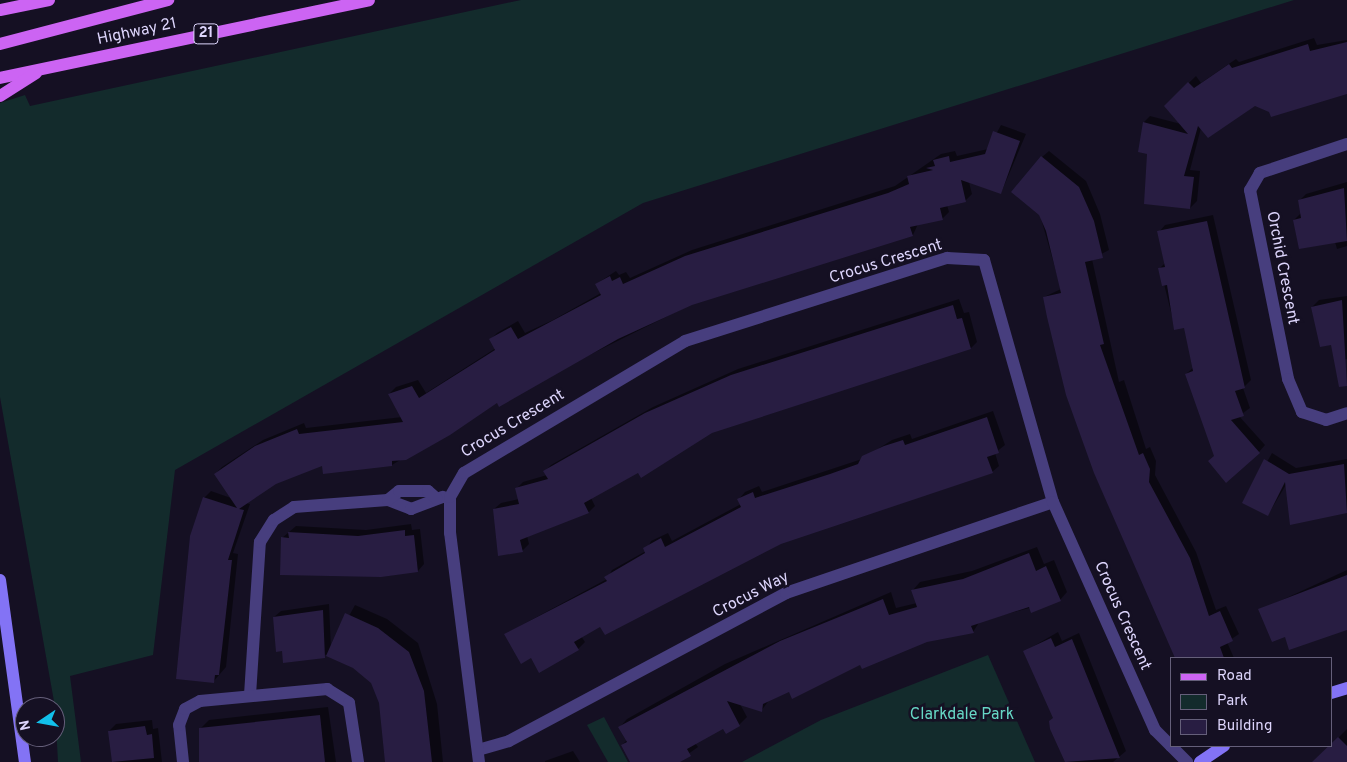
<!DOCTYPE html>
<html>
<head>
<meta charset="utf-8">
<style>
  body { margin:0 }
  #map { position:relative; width:1347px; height:762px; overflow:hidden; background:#151023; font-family:Overpass,sans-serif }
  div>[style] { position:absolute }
  .green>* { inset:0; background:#132b2c }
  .shadow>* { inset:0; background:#0007 }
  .building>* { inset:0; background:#281d42 }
  .street>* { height:12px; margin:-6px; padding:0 6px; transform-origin:6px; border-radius:6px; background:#473e7e }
  .secondary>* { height:12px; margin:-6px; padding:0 6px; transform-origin:6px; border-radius:6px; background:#8373f5 }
  .primary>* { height:12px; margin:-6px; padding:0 6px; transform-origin:6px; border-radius:6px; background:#cc64f3 }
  span { translate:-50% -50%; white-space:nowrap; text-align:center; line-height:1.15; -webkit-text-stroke:5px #151023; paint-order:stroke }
  .shield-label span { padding:1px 4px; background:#151023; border:1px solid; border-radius:4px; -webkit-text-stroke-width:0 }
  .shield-label { font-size:15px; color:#ddd5fc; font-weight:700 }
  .street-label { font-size:16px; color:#ddd5fc }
  .park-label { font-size:16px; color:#66d7c5 }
  .legend { position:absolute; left:1170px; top:657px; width:162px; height:90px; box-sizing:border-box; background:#151023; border:1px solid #655f7a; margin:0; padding:6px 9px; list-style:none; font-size:15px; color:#ddd5fc }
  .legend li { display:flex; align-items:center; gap:10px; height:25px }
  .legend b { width:25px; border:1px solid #655f7a }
  .north { position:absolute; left:15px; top:697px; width:50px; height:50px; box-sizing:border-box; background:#151023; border:1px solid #655f7a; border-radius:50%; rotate:258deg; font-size:14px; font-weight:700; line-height:20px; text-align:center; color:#ddd5fc }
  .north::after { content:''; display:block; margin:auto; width:18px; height:22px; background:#12c0eb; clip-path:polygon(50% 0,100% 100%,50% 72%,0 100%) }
</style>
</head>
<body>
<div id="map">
  <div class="green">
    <div style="clip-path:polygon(521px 0,1294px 0,643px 203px,175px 470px,153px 655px,70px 676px,81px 762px,58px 762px,55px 707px,0 397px,0 103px,25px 95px,30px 106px)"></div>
    <div style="clip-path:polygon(988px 655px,1035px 762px,742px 762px,821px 720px)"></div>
    <div style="clip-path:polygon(604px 717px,628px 762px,608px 762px,587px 725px)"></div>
  </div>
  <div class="shadow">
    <div style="clip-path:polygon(1314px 38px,1317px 45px,1347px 40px,1347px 93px,1270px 111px,1254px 104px,1201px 128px,1190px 170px,1200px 171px,1197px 201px,1190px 208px,1148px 153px,1144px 122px,1150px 116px,1181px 124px,1165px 106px,1196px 76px,1201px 83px,1236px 59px,1239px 62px)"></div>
    <div style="clip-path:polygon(1001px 125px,1026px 134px,1001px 193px,969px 182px,972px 194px,966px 200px,947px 205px,949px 212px,942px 219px,918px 224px,913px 235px,692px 304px,497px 401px,392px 465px,323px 464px,275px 483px,246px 503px,250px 504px,233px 553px,238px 554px,226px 667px,213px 682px,204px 498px,211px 491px,231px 498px,215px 474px,222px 467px,263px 440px,304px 423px,306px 428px,402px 417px,389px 394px,396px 387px,418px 380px,426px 393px,496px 348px,491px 339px,497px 333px,518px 321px,525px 333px,553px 320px,601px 293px,596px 284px,616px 271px,619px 275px,626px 272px,630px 278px,692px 250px,895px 186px,941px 154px,955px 151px,957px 156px,988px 149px)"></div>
    <div style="clip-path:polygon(1049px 151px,1086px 181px,1100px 214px,1109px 250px,1092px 259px,1119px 382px,1124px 380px,1146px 449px,1150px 447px,1156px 461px,1155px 475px,1196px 552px,1216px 610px,1226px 606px,1239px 634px,1227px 642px,1234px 658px,1177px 658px,1074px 414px,1044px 297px,1061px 289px,1040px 215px,1042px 157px)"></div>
    <div style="clip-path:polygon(1347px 182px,1347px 246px,1337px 249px,1335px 242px,1294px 220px,1301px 213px,1299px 201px,1306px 194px)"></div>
    <div style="clip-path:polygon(1213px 215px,1251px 380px,1243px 388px,1250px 408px,1239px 416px,1265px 445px,1259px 452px,1216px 455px,1186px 374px,1194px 367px,1185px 326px,1175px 328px,1160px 268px,1165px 263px,1159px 232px,1165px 225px)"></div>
    <div style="clip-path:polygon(1347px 296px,1347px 359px,1336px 362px,1332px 344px,1312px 307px,1319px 300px)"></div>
    <div style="clip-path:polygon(959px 299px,964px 313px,969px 312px,977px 342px,971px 348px,712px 432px,591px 498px,595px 506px,589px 512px,527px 536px,529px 544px,522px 551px,494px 509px,501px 503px,519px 499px,516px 489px,523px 482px,547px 475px,545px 471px,551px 465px,653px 407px,738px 369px)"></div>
    <div style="clip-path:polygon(993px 411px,1005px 445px,995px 453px,999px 466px,992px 472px,781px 543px,600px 625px,581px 636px,585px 642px,578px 649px,531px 657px,505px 634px,607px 579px,612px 570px,646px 551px,651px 541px,668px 533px,672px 541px,741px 504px,739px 499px,745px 492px,759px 486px,762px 492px,862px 459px,892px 440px,910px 434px,912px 439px)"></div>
    <div style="clip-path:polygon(1272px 453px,1296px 468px,1347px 459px,1347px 511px,1291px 524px,1287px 483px,1268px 515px,1244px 503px)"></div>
    <div style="clip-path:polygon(411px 524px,412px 530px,420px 529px,424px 564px,418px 571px,282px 538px,296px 526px,366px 530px)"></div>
    <div style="clip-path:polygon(1037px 547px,1044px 564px,1054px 560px,1067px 592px,1060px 600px,980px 621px,973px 632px,927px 641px,789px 690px,770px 699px,761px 711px,740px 704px,747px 717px,739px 725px,727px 732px,724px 727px,695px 743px,698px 747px,677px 762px,632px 762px,622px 745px,627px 740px,620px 727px,627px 719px,725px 664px,891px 592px,896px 608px,917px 603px,913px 590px,920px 582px,972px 571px)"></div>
    <div style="clip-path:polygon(1347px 570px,1347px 630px,1285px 636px,1260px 610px)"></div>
    <div style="clip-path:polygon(329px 604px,331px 649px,355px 605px,387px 619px,418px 643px,437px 704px,443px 762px,386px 762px,380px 703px,372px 682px,353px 667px,327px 655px,283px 649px,274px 617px,281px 611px)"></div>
    <div style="clip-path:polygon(1058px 632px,1062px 641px,1079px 633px,1126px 751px,1113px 762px,1067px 762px,1051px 729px,1054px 717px,1025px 651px)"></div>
    <div style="clip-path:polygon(328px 707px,336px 762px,201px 762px,200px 729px,209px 720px)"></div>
    <div style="clip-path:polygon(152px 720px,153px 729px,158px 728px,162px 762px,113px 762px,109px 731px,116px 724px)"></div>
    <div style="clip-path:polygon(1347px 729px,1347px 762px,1314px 762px)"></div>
    <div style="clip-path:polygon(573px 751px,580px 762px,545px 762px,545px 761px)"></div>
  </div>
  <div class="building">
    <div style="clip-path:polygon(1347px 42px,1347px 94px,1271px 117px,1269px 112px,1255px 106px,1208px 138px,1198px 126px,1184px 176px,1194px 177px,1190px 209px,1144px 204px,1147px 154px,1138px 152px,1143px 122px,1188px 134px,1164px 106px,1188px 82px,1194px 88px,1229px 64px,1232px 68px,1308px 44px,1310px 51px)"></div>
    <div style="clip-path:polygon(993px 131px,1020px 141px,1001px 194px,961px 180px,966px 202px,940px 208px,943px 220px,910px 227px,913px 236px,692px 305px,618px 339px,499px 407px,497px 403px,450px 435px,406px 460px,392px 461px,392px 466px,323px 474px,322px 466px,276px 484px,239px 509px,244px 510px,228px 560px,232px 560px,219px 675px,215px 675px,214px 683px,176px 679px,190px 536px,203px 497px,237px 508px,214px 474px,255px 446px,297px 429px,299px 434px,403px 422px,388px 394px,412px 386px,419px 398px,495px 350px,489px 339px,511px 327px,518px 339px,601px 295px,595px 284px,610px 276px,612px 281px,620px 277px,623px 284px,685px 256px,888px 193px,909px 184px,907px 176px,933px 170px,926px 168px,935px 166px,933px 160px,949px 156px,950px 162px,985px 154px)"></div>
    <div style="clip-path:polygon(1041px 156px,1079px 187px,1094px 221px,1103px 258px,1085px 262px,1104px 344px,1100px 345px,1139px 455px,1143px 453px,1150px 469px,1149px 482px,1190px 558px,1209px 616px,1220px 611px,1233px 641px,1220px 647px,1224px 658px,1175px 658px,1094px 473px,1066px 395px,1047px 317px,1043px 297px,1061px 293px,1046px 231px,1039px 215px,1011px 192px)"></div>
    <div style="clip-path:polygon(1344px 188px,1347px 241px,1299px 249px,1293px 220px,1301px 218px,1298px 200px)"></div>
    <div style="clip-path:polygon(1207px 221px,1245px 388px,1235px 391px,1244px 416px,1231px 420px,1260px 453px,1226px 483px,1208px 461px,1214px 456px,1185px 374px,1193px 371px,1184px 328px,1174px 330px,1167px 285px,1162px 286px,1158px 268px,1165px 267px,1157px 231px)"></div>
    <div style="clip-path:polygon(1342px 300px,1347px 386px,1339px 387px,1331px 345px,1320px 347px,1311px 307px)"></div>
    <div style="clip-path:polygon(953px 305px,957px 319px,962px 318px,971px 349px,712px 433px,641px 478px,638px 473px,584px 503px,589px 513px,520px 540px,523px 552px,498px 556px,493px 509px,519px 504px,515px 488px,548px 479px,543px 471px,645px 413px,731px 375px)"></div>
    <div style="clip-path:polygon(987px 417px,999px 453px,987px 457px,993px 473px,781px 544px,605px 635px,600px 627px,574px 642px,579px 650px,539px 673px,531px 658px,521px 664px,504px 634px,607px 581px,604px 577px,645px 553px,643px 548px,661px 538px,665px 547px,741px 507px,737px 499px,753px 492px,755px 498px,830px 474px,858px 464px,862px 456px,884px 446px,903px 440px,905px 445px)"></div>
    <div style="clip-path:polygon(1264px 459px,1289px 474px,1344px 464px,1347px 513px,1290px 525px,1285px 482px,1268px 516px,1242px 503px)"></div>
    <div style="clip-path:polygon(405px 530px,405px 536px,414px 535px,418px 572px,381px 577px,280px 575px,281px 537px,289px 538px,288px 532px,358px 536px)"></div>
    <div style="clip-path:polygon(1029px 553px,1036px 571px,1046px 566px,1061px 601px,1031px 613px,1029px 607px,971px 626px,974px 633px,927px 642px,862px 669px,860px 665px,792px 699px,789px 692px,763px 704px,762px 712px,727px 701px,740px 726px,726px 734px,723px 729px,687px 749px,691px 756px,680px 762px,630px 762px,621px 745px,627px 742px,618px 727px,780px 641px,883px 599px,889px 615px,917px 607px,911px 590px,963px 579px)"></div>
    <div style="clip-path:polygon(1347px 575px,1347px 630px,1289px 650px,1285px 637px,1272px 642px,1258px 609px)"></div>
    <div style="clip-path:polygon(323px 610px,325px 658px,283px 663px,282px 651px,276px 652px,273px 617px)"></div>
    <div style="clip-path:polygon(345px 613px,378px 628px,409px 652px,424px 691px,432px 762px,385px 762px,379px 703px,371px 683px,353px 668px,326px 656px)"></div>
    <div style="clip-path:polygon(1051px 638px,1055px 647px,1072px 639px,1120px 758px,1065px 762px,1050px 729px,1049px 721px,1053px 718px,1023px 651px)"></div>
    <div style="clip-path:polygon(320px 715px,325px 762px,199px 762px,199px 728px)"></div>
    <div style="clip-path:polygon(145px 726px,147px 735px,152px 734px,154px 758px,112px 762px,108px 731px)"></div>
    <div style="clip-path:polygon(1338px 737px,1347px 746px,1347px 762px,1312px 762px)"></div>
  </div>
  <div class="street">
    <div style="left:1347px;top:144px;width:92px;rotate:161.6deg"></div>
    <div style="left:1260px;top:173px;width:20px;rotate:120deg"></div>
    <div style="left:1250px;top:190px;width:193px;rotate:78.6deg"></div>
    <div style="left:1288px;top:379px;width:36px;rotate:67deg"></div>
    <div style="left:1302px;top:412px;width:25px;rotate:18deg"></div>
    <div style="left:1326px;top:420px;width:22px;rotate:-18deg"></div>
    <div style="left:388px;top:500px;width:25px;rotate:21deg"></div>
    <div style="left:411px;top:509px;width:34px;rotate:-21deg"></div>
    <div style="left:250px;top:695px;width:153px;rotate:-86.3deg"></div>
    <div style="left:260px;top:542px;width:26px;rotate:-58deg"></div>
    <div style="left:274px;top:520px;width:24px;rotate:-33deg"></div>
    <div style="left:294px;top:507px;width:94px;rotate:-4.3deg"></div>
    <div style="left:388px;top:500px;width:14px;rotate:-39deg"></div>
    <div style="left:399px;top:491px;width:29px"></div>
    <div style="left:428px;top:491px;width:11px;rotate:41deg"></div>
    <div style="left:1171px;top:746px;width:23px;rotate:45deg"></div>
    <div style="left:478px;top:750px;width:32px;rotate:-16deg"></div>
    <div style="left:509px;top:741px;width:314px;rotate:-28.1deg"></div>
    <div style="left:786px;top:593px;width:282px;rotate:-18.8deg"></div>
    <div style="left:183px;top:762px;width:37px;rotate:-96deg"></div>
    <div style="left:179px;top:725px;width:17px;rotate:-69deg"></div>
    <div style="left:185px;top:709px;width:17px;rotate:-28deg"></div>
    <div style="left:200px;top:701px;width:128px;rotate:-5.4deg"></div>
    <div style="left:327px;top:689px;width:26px;rotate:32deg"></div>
    <div style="left:349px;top:703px;width:60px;rotate:81.3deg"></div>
    <div style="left:479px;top:762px;width:231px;rotate:-97.2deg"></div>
    <div style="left:450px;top:533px;width:36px;rotate:-90deg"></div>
    <div style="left:450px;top:497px;width:28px;rotate:-60deg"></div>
    <div style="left:464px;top:473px;width:257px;rotate:-30.8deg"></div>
    <div style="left:685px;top:341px;width:275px;rotate:-17.6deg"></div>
    <div style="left:947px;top:258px;width:37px;rotate:3deg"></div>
    <div style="left:984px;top:260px;width:252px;rotate:74.1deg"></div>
    <div style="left:1053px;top:502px;width:250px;rotate:65.9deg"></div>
    <div style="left:1155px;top:730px;width:23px;rotate:45deg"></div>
  </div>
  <div class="secondary">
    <div style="left:0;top:580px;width:184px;rotate:82.2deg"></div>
    <div style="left:1331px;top:693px;width:17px;rotate:-17deg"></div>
    <div style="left:1200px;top:762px;width:29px;rotate:-34deg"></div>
  </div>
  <div class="primary">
    <div style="left:0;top:10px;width:50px;rotate:-11.5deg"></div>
    <div style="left:0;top:44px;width:174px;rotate:-14.7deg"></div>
    <div style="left:0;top:78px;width:377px;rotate:-11.9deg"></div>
    <div style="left:0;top:96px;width:43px;rotate:-32.6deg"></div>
  </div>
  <div class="shield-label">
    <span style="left:206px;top:34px">21</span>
  </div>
  <div class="street-label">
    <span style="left:137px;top:32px;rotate:-12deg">Highway 21</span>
    <span style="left:886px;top:262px;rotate:-17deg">Crocus Crescent</span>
    <span style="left:1282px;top:268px;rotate:79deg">Orchid Crescent</span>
    <span style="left:513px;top:424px;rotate:-31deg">Crocus Crescent</span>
    <span style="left:751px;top:595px;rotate:-27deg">Crocus Way</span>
    <span style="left:1122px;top:616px;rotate:66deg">Crocus Crescent</span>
  </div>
  <div class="park-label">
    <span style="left:962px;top:715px">Clarkdale Park</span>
  </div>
  <ul class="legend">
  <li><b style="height:6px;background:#cc64f3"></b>Road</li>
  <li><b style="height:14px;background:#132b2c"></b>Park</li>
  <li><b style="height:14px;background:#281d42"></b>Building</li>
  </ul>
  <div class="north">N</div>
</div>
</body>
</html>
